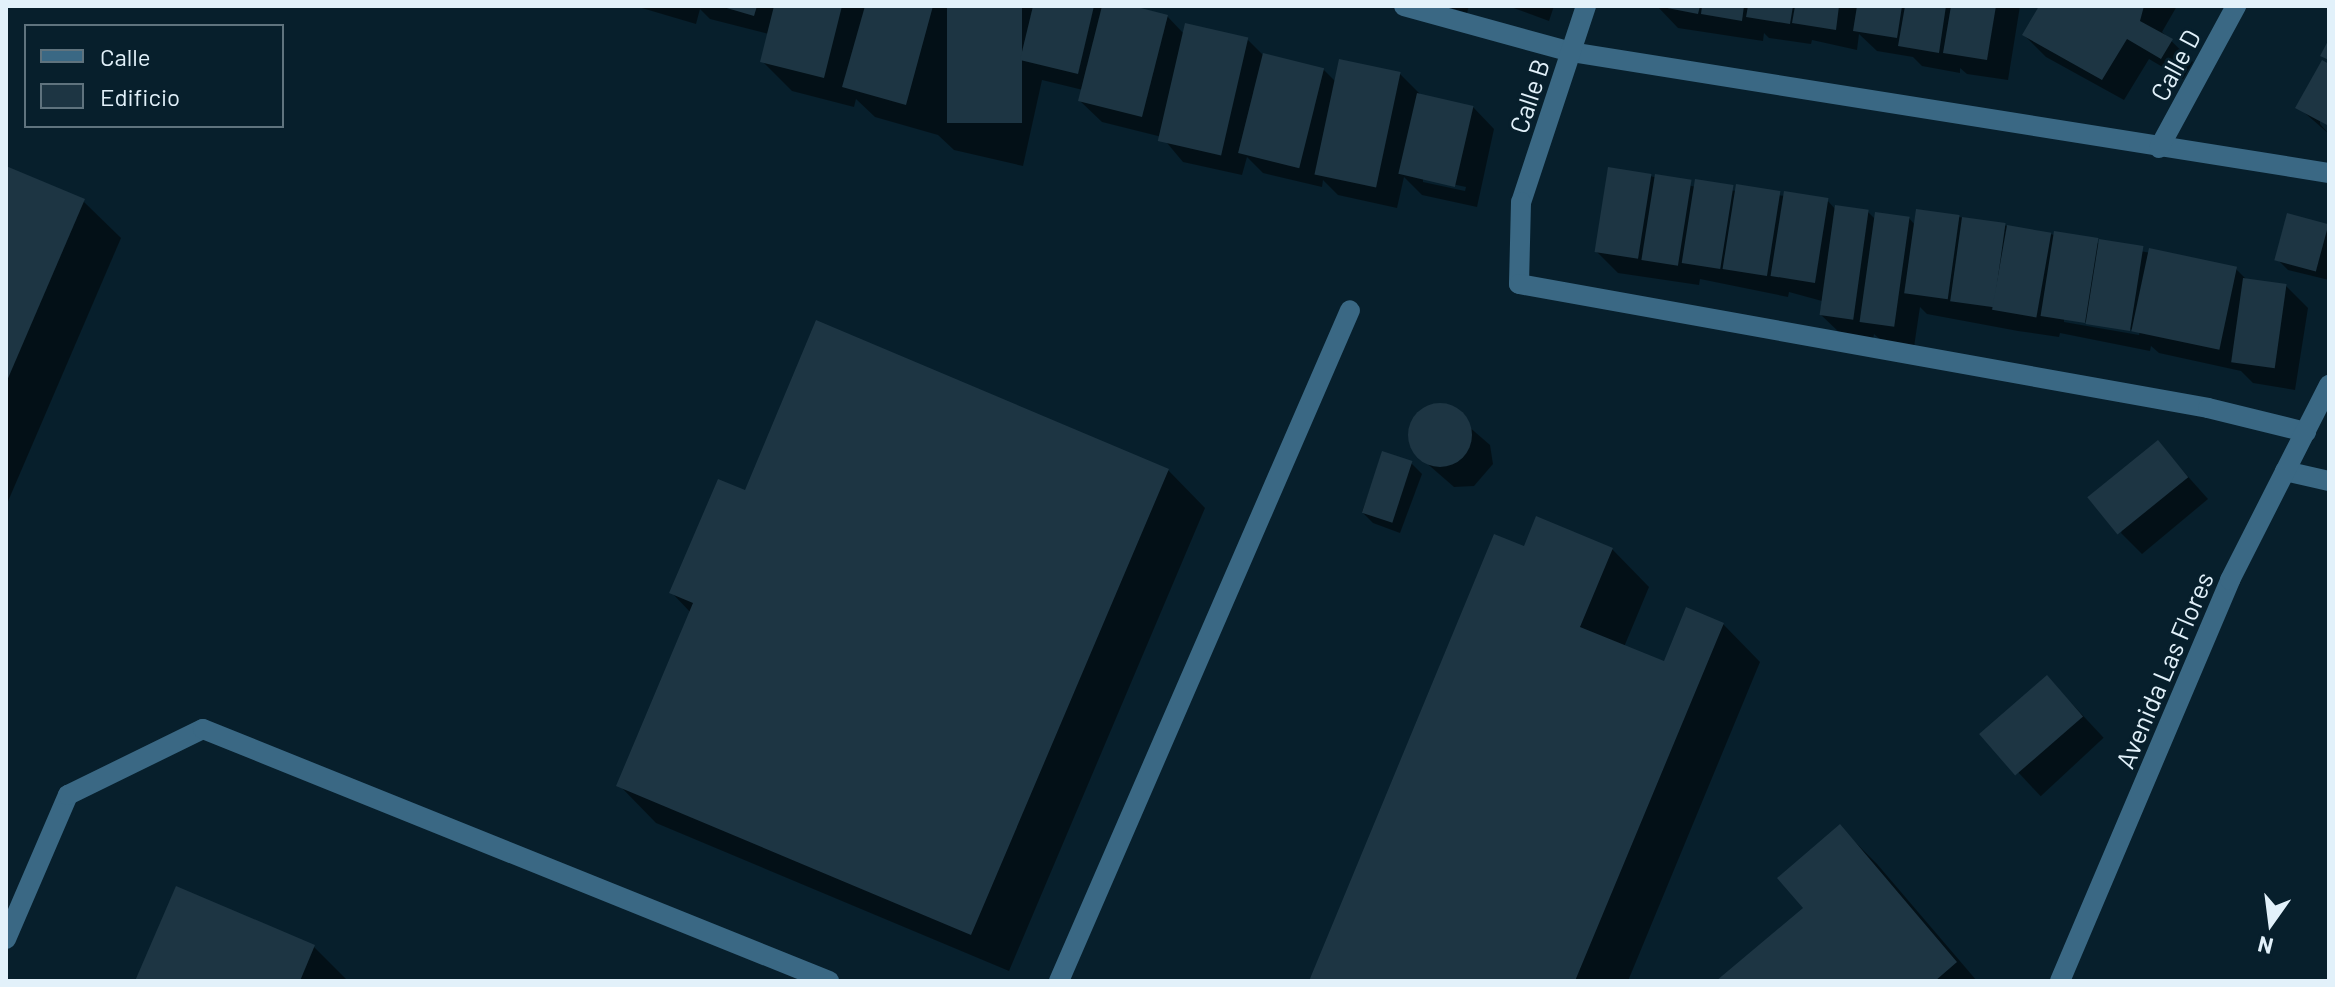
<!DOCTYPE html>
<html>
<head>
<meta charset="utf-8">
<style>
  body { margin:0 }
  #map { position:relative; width:2335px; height:987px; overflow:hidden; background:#071f2c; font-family:Barlow,sans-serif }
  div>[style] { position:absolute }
  .shadow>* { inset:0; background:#0007; transform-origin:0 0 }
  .building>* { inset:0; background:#1d3543; transform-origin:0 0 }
  .round { border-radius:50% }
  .street>* { height:20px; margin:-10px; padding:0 10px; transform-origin:10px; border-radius:10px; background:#3a6884 }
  span { translate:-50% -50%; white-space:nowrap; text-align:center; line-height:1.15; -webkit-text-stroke:6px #071f2c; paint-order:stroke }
  .street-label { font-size:26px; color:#e2f1fa }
  .frame { position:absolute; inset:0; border:8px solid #e2f1fa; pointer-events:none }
  .legend { position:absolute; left:24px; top:24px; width:260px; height:104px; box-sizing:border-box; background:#071f2c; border:2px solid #5f737e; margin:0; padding:10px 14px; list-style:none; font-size:24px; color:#e2f1fa }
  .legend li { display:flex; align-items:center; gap:16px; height:40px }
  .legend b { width:40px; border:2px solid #5f737e }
  .north { position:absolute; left:2231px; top:883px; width:80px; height:80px; -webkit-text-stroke:6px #071f2c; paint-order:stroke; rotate:194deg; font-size:22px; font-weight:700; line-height:32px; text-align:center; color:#e2f1fa }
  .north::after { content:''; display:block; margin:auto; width:28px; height:36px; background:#e2f1fa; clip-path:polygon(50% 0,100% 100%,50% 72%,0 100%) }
</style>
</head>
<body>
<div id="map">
  <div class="shadow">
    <div style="clip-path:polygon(evenodd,635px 6px,1125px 6px,1167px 16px,1185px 35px,1247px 39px,1263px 55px,1323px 69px,1336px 82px,1400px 74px,1422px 96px,1473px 107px,1494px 129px,1477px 207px,1422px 195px,1404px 177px,1397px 208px,1338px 195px,1323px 180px,1322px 187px,1263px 173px,1247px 157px,1242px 175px,1183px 162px,1162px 137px,1102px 122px,1080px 101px,1083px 90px,1042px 80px,1023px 166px,954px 150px,938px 135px,875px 117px,856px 99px,854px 107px,792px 91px,762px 61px,769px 34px,710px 19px,700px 9px,696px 24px,635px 6px,1423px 178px,1466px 187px,1465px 191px,1423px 182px,1423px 178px)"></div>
    <div style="clip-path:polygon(1445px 6px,1469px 6px,1467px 13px)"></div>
    <div style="clip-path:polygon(1508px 6px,1554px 6px,1549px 21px)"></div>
    <div style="clip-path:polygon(1657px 6px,2020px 6px,2008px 80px,1967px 74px,1960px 68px,1960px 73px,1922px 66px,1913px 57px,1877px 51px,1859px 34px,1857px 50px,1812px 40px,1811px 44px,1769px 38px,1764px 33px,1763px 41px,1678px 28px)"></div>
    <div style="clip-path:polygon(2042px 6px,2177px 6px,2162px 32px,2193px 62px,2183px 79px,2149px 59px,2124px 100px,2046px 57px,2024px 35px)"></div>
    <div style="clip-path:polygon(2323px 63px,2329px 66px,2329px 124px,2320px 119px,2320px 124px,2329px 134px,2298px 107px)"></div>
    <div style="clip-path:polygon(6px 168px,83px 201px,121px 238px,6px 506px)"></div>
    <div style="clip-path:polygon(evenodd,1650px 176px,1696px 187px,1827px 200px,1836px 210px,1868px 212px,1876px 220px,1909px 218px,1915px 225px,1959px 217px,2236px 269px,2248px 281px,2286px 286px,2308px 308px,2295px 390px,2253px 383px,2241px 371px,2159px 353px,2151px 346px,2150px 351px,2060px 333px,2059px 337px,2018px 331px,1927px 314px,1920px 307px,1914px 347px,1883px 342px,1874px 334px,1873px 340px,1842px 335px,1820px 314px,1822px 301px,1789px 292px,1788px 297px,1700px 279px,1699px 285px,1618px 273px,1596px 251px,1650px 176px,2064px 318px,2140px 331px,2139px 335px,2064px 322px,2064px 318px)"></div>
    <div style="clip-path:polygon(2288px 215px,2329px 226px,2329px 280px,2288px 270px,2277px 259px)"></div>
    <div style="clip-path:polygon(1445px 406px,1490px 445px,1493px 464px,1474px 486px,1454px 487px,1415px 453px,1410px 433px,1418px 415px)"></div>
    <div style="clip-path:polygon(2158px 443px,2208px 499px,2142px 554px,2121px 533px)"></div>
    <div style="clip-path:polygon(1383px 453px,1411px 463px,1422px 474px,1400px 533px,1373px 523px,1362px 512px)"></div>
    <div style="clip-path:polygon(1168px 470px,1205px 508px,1009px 971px,656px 823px,619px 785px,691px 613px,672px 593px,746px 493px)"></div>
    <div style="clip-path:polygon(1612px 549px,1649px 587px,1624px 647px,1665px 664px,1723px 624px,1760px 662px,1628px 981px,1311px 981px)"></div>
    <div style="left:2047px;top:677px;width:83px;height:86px;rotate:47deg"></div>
    <div style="clip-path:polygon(1840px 827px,1877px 864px,1977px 981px,1719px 981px,1806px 908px)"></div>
    <div style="clip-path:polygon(177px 889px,314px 947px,348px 981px,137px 981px)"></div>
  </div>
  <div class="building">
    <div style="clip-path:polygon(720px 6px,757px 6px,754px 16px)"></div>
    <div style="clip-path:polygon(774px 6px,842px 6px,824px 78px,760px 62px)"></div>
    <div style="clip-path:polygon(865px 6px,933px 6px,906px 105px,842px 87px)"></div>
    <div style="left:947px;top:6px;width:75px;height:117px"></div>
    <div style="clip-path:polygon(1033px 6px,1094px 6px,1078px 74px,1020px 60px)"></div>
    <div style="clip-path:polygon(1102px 6px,1133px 6px,1168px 15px,1142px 117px,1078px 101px)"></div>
    <div style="clip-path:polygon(1657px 6px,1700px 6px,1698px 14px)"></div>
    <div style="clip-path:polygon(1702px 6px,1744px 6px,1742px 21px,1701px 14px)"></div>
    <div style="clip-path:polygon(1748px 6px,1793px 6px,1790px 24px,1746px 17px)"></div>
    <div style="clip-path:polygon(1795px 6px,1839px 6px,1836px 30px,1792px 23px)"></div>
    <div style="clip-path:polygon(1857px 6px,1902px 6px,1897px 38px,1853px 31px)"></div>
    <div style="clip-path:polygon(1905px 6px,1946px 6px,1939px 53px,1898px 46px)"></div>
    <div style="clip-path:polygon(1951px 6px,1996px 6px,1987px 60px,1943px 53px)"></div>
    <div style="clip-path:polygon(2039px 6px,2144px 6px,2140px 21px,2173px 39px,2161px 59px,2127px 39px,2102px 80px,2022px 35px)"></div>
    <div style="left:1185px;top:23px;width:65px;height:121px;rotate:13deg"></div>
    <div style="clip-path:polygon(2329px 39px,2329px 60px,2320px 56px)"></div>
    <div style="left:1263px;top:53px;width:63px;height:103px;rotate:14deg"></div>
    <div style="left:1339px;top:59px;width:63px;height:118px;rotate:12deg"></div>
    <div style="clip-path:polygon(2322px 60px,2329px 64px,2327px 125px,2295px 108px)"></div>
    <div style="left:1417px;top:93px;width:58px;height:83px;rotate:13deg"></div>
    <div style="clip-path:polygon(6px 166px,85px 199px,6px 383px)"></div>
    <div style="left:1608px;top:167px;width:44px;height:86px;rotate:9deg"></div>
    <div style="left:1655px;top:174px;width:37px;height:87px;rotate:9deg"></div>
    <div style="left:1695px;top:179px;width:39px;height:85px;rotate:9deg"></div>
    <div style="left:1736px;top:184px;width:45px;height:86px;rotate:9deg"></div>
    <div style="left:1784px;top:191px;width:45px;height:86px;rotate:9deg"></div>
    <div style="left:1835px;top:205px;width:34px;height:111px;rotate:8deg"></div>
    <div style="left:1916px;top:209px;width:44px;height:85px;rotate:8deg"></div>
    <div style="left:1875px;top:212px;width:35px;height:111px;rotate:8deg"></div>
    <div style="left:2287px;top:213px;width:43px;height:49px;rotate:15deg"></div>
    <div style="left:1962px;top:217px;width:44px;height:85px;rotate:8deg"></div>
    <div style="left:2007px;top:225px;width:45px;height:86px;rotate:10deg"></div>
    <div style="left:2054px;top:231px;width:45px;height:86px;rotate:9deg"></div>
    <div style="left:2099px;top:239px;width:45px;height:86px;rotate:9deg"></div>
    <div style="left:2149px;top:248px;width:90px;height:85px;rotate:12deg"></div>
    <div style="left:2243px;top:278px;width:44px;height:85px;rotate:8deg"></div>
    <div style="clip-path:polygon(816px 320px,1169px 469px,971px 935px,616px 786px,693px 603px,669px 593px,718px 479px,745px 490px)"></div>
    <div class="round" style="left:1408px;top:403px;width:64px;height:64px"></div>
    <div style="left:2158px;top:440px;width:48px;height:91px;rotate:51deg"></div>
    <div style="left:1382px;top:451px;width:32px;height:65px;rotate:18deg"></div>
    <div style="clip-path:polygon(1536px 516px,1613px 548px,1580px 627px,1664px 661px,1686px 607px,1724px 623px,1575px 981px,1309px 981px,1494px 534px,1524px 546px)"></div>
    <div style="left:2047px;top:675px;width:55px;height:90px;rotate:49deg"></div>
    <div style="clip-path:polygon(1840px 824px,1957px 962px,1935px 981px,1716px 981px,1803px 908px,1777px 878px)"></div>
    <div style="clip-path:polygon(176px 886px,315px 945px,300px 981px,135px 981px)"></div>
  </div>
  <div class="street">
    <div style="left:1404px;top:6px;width:173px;rotate:15.4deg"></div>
    <div style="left:1571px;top:52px;width:768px;rotate:9.07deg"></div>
    <div style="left:1586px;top:6px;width:206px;rotate:108.3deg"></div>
    <div style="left:1521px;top:202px;width:82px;rotate:91.4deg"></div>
    <div style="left:1519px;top:284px;width:700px;rotate:10.2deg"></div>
    <div style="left:2208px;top:408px;width:101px;rotate:13.8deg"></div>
    <div style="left:2159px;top:148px;width:162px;rotate:-61.5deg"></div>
    <div style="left:2285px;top:471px;width:45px;rotate:12.8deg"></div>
    <div style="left:6px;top:939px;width:157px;rotate:-66.7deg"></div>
    <div style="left:68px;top:795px;width:150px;rotate:-26.1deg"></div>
    <div style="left:203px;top:729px;width:675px;rotate:21.93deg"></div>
    <div style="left:1059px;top:981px;width:731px;rotate:-66.55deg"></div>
    <div style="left:2060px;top:981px;width:436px;rotate:-67deg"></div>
    <div style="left:2230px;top:580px;width:219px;rotate:-63.1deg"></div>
  </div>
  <div class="street-label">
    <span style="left:2175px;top:65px;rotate:-62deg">Calle D</span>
    <span style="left:1529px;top:96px;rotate:-72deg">Calle B</span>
    <span style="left:2164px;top:670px;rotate:-67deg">Avenida Las Flores</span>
  </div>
  <div class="frame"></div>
  <ul class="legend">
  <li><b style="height:10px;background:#3a6884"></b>Calle</li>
  <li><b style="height:22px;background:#1d3543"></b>Edificio</li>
  </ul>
  <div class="north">N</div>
</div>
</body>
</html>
